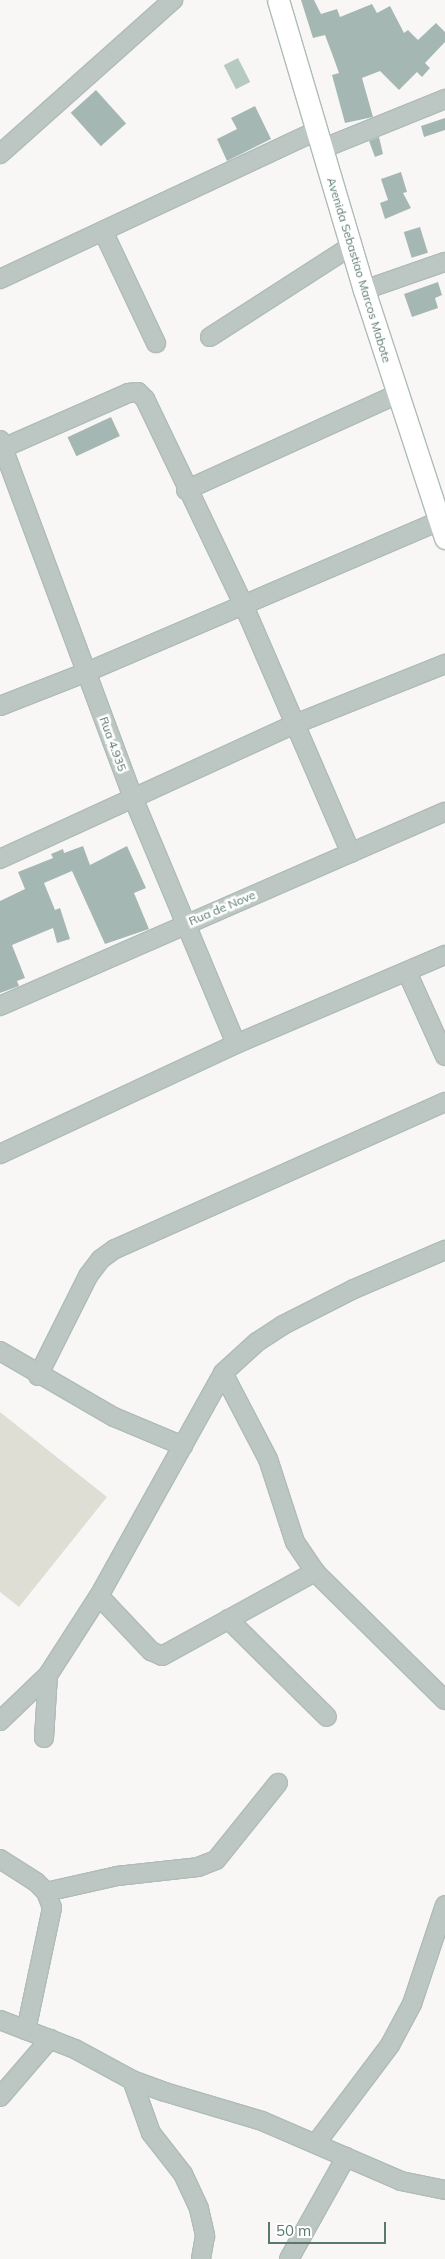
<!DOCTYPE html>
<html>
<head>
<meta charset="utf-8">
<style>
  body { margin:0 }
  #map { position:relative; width:445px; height:2259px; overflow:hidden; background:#f9f7f6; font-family:Mulish,sans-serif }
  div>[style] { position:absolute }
  .green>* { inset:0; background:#deded4 }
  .water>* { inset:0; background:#b6cac2; transform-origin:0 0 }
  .building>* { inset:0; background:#a5b7b3; transform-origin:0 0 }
  .roads { filter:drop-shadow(1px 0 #afbcb9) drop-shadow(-1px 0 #afbcb9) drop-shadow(0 1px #afbcb9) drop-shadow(0 -1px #afbcb9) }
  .minor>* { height:18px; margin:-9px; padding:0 9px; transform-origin:9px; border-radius:9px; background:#bcc7c4 }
  .major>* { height:21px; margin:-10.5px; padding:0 10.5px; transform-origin:10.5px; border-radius:10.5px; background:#fff }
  span { translate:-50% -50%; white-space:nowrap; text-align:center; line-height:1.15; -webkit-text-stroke:5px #fff; paint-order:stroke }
  .street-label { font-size:12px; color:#587870 }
  .scale { position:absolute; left:268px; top:2222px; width:118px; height:22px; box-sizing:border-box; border:2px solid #587870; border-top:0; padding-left:6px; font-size:15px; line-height:18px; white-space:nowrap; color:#587870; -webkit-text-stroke:4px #fff; paint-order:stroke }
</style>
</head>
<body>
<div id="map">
  <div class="green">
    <div style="clip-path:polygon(0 1412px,107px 1497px,19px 1607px,0 1592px)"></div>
  </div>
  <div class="water">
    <div style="left:238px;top:58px;width:27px;height:16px;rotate:63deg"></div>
  </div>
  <div class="building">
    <div style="clip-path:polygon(301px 0,314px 0,321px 14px,337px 9px,340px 17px,372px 4px,377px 13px,390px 6px,404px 33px,408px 30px,418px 40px,436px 23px,445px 32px,445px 42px,425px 63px,430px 68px,422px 77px,417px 72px,399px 90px,380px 71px,362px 78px,373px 117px,345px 123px,332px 75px,339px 73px,334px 59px,325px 35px,313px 38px)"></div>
    <div style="left:96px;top:90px;width:45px;height:34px;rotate:48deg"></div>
    <div style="clip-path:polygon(255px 106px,271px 139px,227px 161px,217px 139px,237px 129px,231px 118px)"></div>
    <div style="clip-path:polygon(445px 118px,445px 130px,424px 137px,421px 126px)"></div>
    <div style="clip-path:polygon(379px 137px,383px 154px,375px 157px,369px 141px)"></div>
    <div style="clip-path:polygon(401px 172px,407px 192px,403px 193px,411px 208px,385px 219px,380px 203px,388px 200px,381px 179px)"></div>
    <div style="left:420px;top:227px;width:27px;height:17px;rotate:73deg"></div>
    <div style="clip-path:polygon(438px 282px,442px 295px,435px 298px,438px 308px,412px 317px,404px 294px)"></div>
    <div style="left:111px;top:417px;width:21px;height:48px;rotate:65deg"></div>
    <div style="clip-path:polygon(83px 846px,90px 865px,127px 846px,146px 888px,134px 893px,149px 929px,105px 944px,72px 871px,44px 883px,55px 910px,60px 908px,70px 939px,57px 943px,53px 928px,12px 945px,25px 978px,17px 981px,19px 986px,0 993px,0 901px,25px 889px,18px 872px,53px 858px,51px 854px,63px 849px,64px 853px)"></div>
  </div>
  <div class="roads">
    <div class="minor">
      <div style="left:324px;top:148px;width:131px;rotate:-22deg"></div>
      <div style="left:0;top:154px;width:232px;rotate:-41.7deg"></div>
      <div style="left:103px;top:231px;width:124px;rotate:64.7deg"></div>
      <div style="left:0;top:279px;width:351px;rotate:-25.1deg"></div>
      <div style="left:364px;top:290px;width:86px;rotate:-19.1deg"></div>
      <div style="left:210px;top:337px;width:168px;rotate:-32.8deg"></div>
      <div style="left:0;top:440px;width:384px;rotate:69.6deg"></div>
      <div style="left:134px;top:800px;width:264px;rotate:67.3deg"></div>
      <div style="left:3px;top:448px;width:137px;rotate:-23.7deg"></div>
      <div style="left:128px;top:393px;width:10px;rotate:-6deg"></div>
      <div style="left:138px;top:392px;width:10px;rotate:45deg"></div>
      <div style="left:145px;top:399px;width:229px;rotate:64.4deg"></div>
      <div style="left:244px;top:606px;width:269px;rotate:66.6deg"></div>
      <div style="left:186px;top:490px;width:233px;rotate:-24.4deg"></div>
      <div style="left:0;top:706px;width:93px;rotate:-21.3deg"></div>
      <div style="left:87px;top:672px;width:383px;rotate:-23.2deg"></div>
      <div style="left:0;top:859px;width:324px;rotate:-24.6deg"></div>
      <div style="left:295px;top:724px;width:162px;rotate:-21.8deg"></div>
      <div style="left:407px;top:972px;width:92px;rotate:65.7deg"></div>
      <div style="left:0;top:1006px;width:485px;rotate:-23.6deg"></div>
      <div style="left:0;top:1154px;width:260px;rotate:-25deg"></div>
      <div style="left:236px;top:1044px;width:227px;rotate:-23.1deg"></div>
      <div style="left:0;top:1351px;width:132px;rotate:30.1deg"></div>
      <div style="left:114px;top:1417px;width:75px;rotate:22.8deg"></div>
      <div style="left:223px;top:1373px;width:97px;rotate:62.4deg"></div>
      <div style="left:268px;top:1459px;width:87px;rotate:72deg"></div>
      <div style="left:295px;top:1542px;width:36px;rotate:56deg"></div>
      <div style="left:315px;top:1572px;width:182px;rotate:44.6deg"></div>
      <div style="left:38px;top:1376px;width:112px;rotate:-63.4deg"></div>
      <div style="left:88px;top:1276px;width:21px;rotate:-53deg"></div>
      <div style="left:101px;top:1259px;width:17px;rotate:-36deg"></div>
      <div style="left:115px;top:1249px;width:361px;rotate:-24deg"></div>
      <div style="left:99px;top:1596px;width:76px;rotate:46.6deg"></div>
      <div style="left:151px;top:1651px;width:12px;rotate:24deg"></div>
      <div style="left:162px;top:1656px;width:175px;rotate:-28.8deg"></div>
      <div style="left:228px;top:1619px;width:139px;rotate:44.7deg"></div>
      <div style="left:0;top:1721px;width:66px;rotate:-43.8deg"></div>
      <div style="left:48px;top:1675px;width:94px;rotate:-57.2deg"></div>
      <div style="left:99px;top:1596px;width:255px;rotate:-60.9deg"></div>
      <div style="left:223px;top:1373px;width:46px;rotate:-42.4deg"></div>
      <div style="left:257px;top:1342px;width:31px;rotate:-33deg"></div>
      <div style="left:283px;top:1325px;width:80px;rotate:-26.9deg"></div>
      <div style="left:354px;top:1289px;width:99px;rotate:-23.2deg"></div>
      <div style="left:44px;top:1738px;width:63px;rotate:-86.4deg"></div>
      <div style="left:0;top:1859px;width:43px;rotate:32.6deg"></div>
      <div style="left:36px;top:1882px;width:14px;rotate:45deg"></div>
      <div style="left:46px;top:1892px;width:17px;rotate:69deg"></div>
      <div style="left:52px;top:1908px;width:125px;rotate:102deg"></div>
      <div style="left:46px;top:1892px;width:73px;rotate:-12.7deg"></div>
      <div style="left:117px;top:1876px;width:81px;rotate:-6.3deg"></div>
      <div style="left:198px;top:1867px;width:19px;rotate:-21deg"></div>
      <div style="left:216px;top:1860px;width:99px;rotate:-51.2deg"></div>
      <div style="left:0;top:2020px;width:80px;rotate:21.1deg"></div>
      <div style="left:75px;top:2049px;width:65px;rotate:28.5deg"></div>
      <div style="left:132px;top:2080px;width:35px;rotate:20deg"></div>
      <div style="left:165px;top:2092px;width:101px;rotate:16.6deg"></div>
      <div style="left:262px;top:2121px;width:151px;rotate:23.3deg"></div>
      <div style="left:401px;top:2181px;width:45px;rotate:11.6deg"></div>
      <div style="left:132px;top:2080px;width:56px;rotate:70.3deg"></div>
      <div style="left:151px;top:2133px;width:52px;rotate:52deg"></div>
      <div style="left:183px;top:2174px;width:38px;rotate:65deg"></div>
      <div style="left:199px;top:2209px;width:28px;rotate:77deg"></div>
      <div style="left:205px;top:2236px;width:23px;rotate:100deg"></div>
      <div style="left:0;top:2097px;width:77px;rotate:-49.2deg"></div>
      <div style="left:317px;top:2142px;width:121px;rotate:-53deg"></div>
      <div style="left:390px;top:2045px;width:47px;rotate:-61.8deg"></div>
      <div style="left:412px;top:2004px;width:104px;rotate:-71.6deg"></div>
      <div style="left:289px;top:2259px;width:117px;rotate:-60.8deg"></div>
    </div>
    <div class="major">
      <div style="left:278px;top:0;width:302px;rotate:73.5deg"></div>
      <div style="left:364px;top:290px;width:261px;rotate:71.9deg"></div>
    </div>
  </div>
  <div class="street-label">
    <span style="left:359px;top:270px;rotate:73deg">Avenida Sebastiao Marcos Mabote</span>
    <span style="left:113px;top:744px;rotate:70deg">Rua 4.935</span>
    <span style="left:222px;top:908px;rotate:-23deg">Rua de Nove</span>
  </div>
  <div class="scale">50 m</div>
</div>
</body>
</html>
